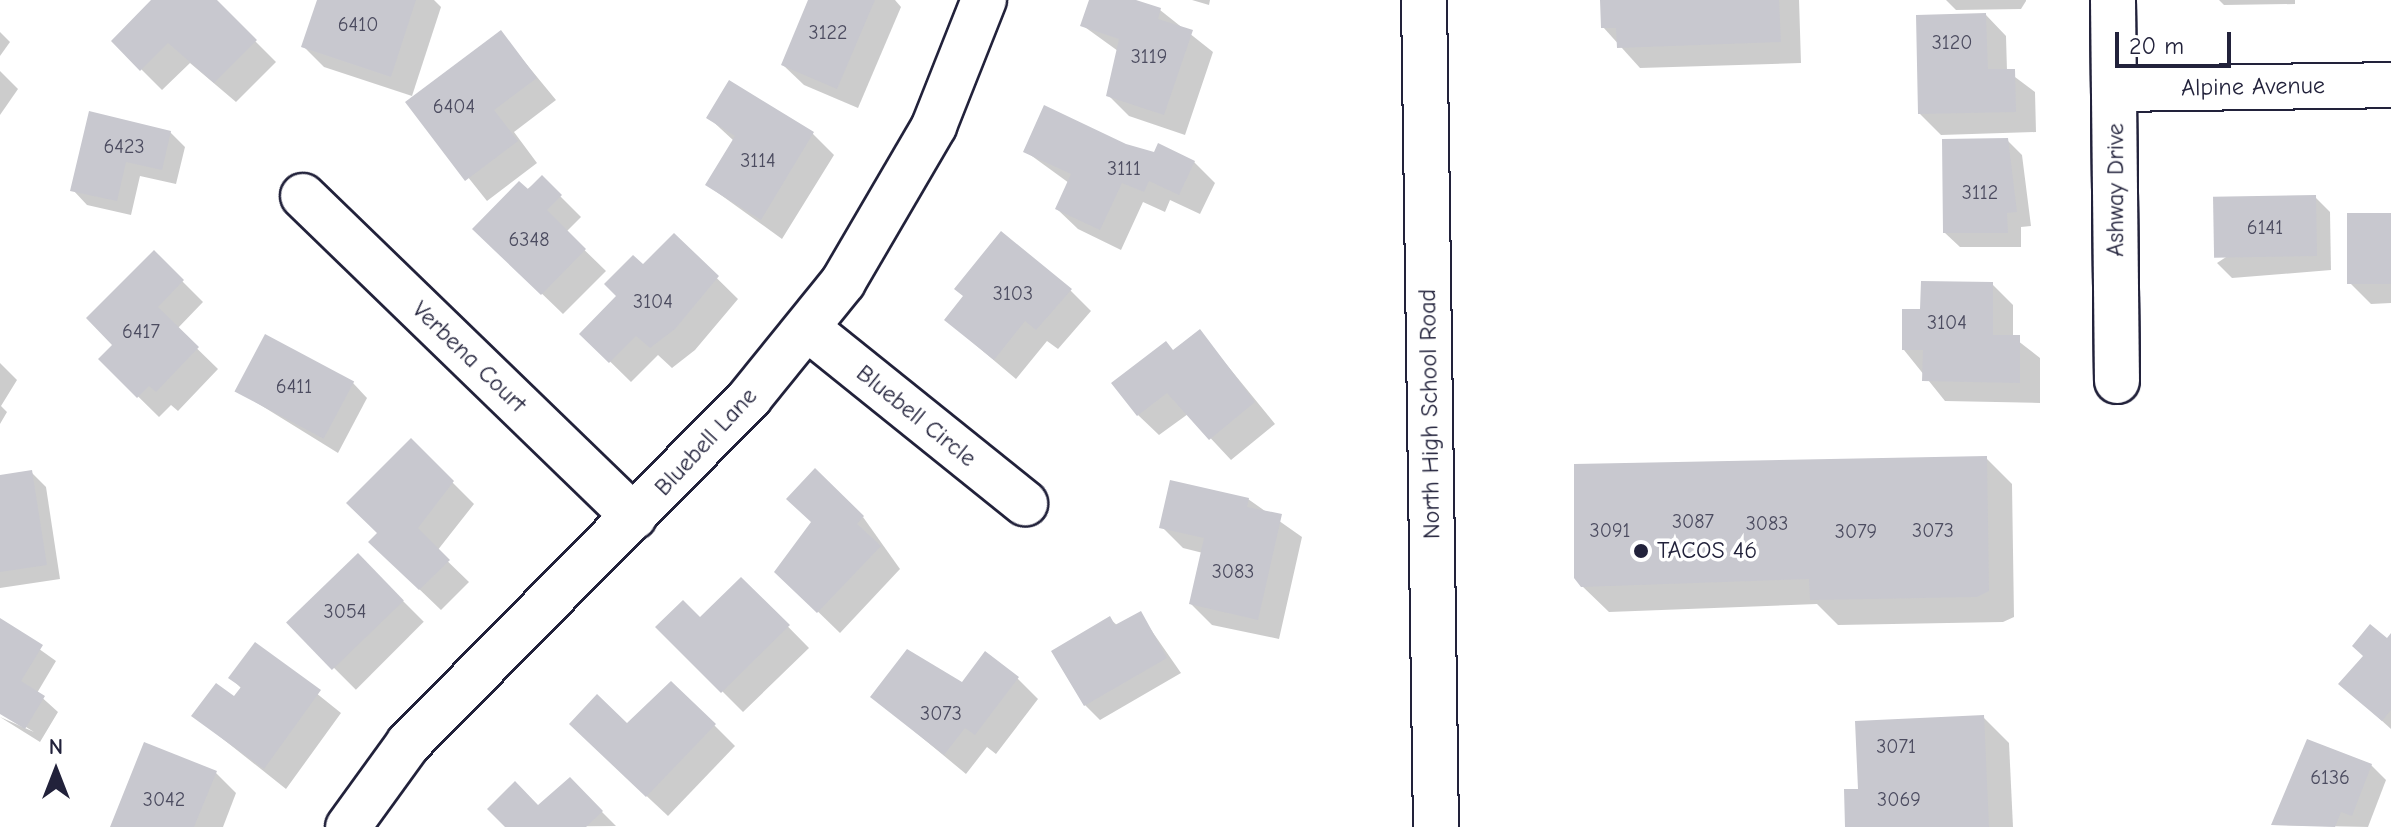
<!DOCTYPE html>
<html>
<head>
<meta charset="utf-8">
<style>
  body { margin:0 }
  #map { position:relative; width:2391px; height:827px; overflow:hidden; background:#fff; font-family:"Comic Neue",sans-serif }
  div>[style] { position:absolute }
  .shadow>* { inset:0; background:#0003; transform-origin:0 0 }
  .building>* { inset:0; background:#c8c8cf; transform-origin:0 0 }
  .roads { filter:drop-shadow(2px 0 #22223b) drop-shadow(-2px 0 #22223b) drop-shadow(0 2px #22223b) drop-shadow(0 -2px #22223b) }
  .street>* { height:44px; margin:-22px; padding:0 22px; transform-origin:22px; border-radius:22px; background:#fff }
  .secondary>* { height:44px; margin:-22px; padding:0 22px; transform-origin:22px; border-radius:22px; background:#fff }
  .dots>* { width:22px; height:22px; translate:-50% -50%; box-sizing:border-box; border:4px solid #fff; border-radius:50% }
  span { translate:-50% -50%; white-space:nowrap; text-align:center; line-height:1.15; -webkit-text-stroke:7px #fff; paint-order:stroke }
  .number-label { font-size:20px; color:#4c4c60 }
  .number-label span { -webkit-text-stroke-width:0 }
  .street-label { font-size:24px; color:#22223b }
  .poi-label { font-size:24px; color:#22223b }
  .left { translate:0 -50%; text-align:left }
  .north { position:absolute; left:16px; top:731px; width:80px; height:80px; -webkit-text-stroke:6px #fff; paint-order:stroke; rotate:0deg; font-size:22px; font-weight:700; line-height:32px; text-align:center; color:#22223b }
  .north::after { content:''; display:block; margin:auto; width:28px; height:36px; background:#22223b; clip-path:polygon(50% 0,100% 100%,50% 72%,0 100%) }
  .scale { position:absolute; left:2115px; top:32px; width:116px; height:36px; box-sizing:border-box; border:4px solid #22223b; border-top:0; padding-left:10px; font-size:24px; line-height:28px; white-space:nowrap; color:#22223b; -webkit-text-stroke:6px #fff; paint-order:stroke }
</style>
</head>
<body>
<div id="map">
  <div class="shadow">
    <div style="clip-path:polygon(154px 0,214px 0,276px 62px,236px 102px,190px 63px,162px 90px,113px 41px)"></div>
    <div style="clip-path:polygon(319px 0,434px 0,441px 7px,412px 96px,324px 67px,303px 46px)"></div>
    <div style="clip-path:polygon(810px 0,895px 0,901px 7px,858px 108px,804px 85px,783px 65px)"></div>
    <div style="clip-path:polygon(1091px 0,1130px 0,1160px 10px,1213px 52px,1185px 135px,1129px 116px,1108px 95px,1118px 51px,1082px 25px)"></div>
    <div style="clip-path:polygon(1192px 0,1210px 0,1209px 5px)"></div>
    <div style="clip-path:polygon(1602px 0,1799px 0,1801px 63px,1640px 68px,1603px 27px)"></div>
    <div style="clip-path:polygon(1946px 0,2026px 0,2026px 1px,2021px 9px,1956px 10px)"></div>
    <div style="clip-path:polygon(2219px 0,2295px 0,2295px 4px,2224px 5px)"></div>
    <div style="clip-path:polygon(1986px 15px,2006px 36px,2007px 71px,2035px 92px,2036px 132px,1941px 135px,1920px 114px)"></div>
    <div style="clip-path:polygon(0 32px,10px 42px,0 56px)"></div>
    <div style="clip-path:polygon(500px 32px,556px 100px,514px 132px,537px 163px,487px 201px,408px 102px)"></div>
    <div style="clip-path:polygon(0 71px,18px 89px,0 115px)"></div>
    <div style="clip-path:polygon(708px 117px,813px 134px,834px 155px,782px 239px,707px 185px,734px 141px)"></div>
    <div style="clip-path:polygon(170px 132px,185px 147px,176px 184px,140px 176px,131px 215px,87px 205px,73px 190px)"></div>
    <div style="clip-path:polygon(2007px 140px,2022px 155px,2031px 226px,2021px 227px,2021px 247px,1960px 247px,1945px 233px)"></div>
    <div style="clip-path:polygon(1125px 146px,1194px 162px,1215px 183px,1200px 214px,1170px 200px,1165px 212px,1143px 202px,1121px 250px,1078px 229px,1057px 209px,1069px 183px,1025px 151px)"></div>
    <div style="clip-path:polygon(542px 178px,581px 217px,566px 232px,606px 271px,563px 314px,475px 229px)"></div>
    <div style="clip-path:polygon(2316px 198px,2330px 212px,2331px 270px,2232px 278px,2217px 263px)"></div>
    <div style="clip-path:polygon(2391px 215px,2391px 303px,2371px 304px,2350px 283px)"></div>
    <div style="clip-path:polygon(674px 236px,738px 299px,695px 350px,672px 368px,658px 355px,631px 382px,582px 334px)"></div>
    <div style="clip-path:polygon(154px 253px,203px 302px,177px 329px,218px 369px,178px 411px,171px 405px,159px 417px,100px 359px,115px 345px)"></div>
    <div style="clip-path:polygon(1992px 284px,2013px 305px,2013px 337px,2040px 358px,2040px 403px,1945px 401px,1904px 350px,1922px 311px)"></div>
    <div style="clip-path:polygon(1070px 290px,1091px 311px,1058px 349px,1047px 341px,1016px 379px,946px 320px)"></div>
    <div style="clip-path:polygon(1200px 332px,1275px 424px,1231px 460px,1188px 414px,1159px 435px,1138px 415px,1174px 351px)"></div>
    <div style="clip-path:polygon(0 363px,17px 380px,1px 406px,7px 412px,0 424px)"></div>
    <div style="clip-path:polygon(353px 383px,367px 398px,338px 453px,236px 390px)"></div>
    <div style="clip-path:polygon(411px 441px,474px 504px,437px 551px,469px 582px,441px 610px,392px 563px,380px 533px)"></div>
    <div style="clip-path:polygon(1986px 458px,2012px 484px,2014px 617px,2003px 622px,1838px 625px,1817px 604px,1609px 612px,1582px 586px)"></div>
    <div style="clip-path:polygon(31px 472px,46px 487px,60px 579px,0 588px,0 477px)"></div>
    <div style="clip-path:polygon(1248px 499px,1302px 537px,1279px 639px,1212px 625px,1191px 604px,1203px 553px,1183px 548px,1162px 527px)"></div>
    <div style="clip-path:polygon(863px 517px,900px 569px,840px 633px,777px 572px)"></div>
    <div style="left:358px;top:556px;width:93px;height:96px;rotate:45deg"></div>
    <div style="clip-path:polygon(741px 579px,809px 648px,743px 712px,658px 627px,700px 620px)"></div>
    <div style="clip-path:polygon(1140px 614px,1181px 673px,1100px 720px,1085px 705px,1110px 619px,1118px 626px)"></div>
    <div style="clip-path:polygon(0 621px,56px 661px,37px 693px,58px 712px,40px 742px,0 717px,34px 732px,0 711px)"></div>
    <div style="clip-path:polygon(2391px 636px,2391px 729px,2341px 684px)"></div>
    <div style="clip-path:polygon(255px 644px,341px 713px,286px 789px,194px 716px,235px 698px,242px 689px,231px 678px)"></div>
    <div style="clip-path:polygon(1017px 678px,1038px 699px,996px 754px,987px 747px,966px 774px,873px 697px)"></div>
    <div style="clip-path:polygon(1983px 717px,2009px 743px,2013px 827px,1847px 827px,1860px 791px)"></div>
    <div style="clip-path:polygon(714px 725px,735px 746px,668px 816px,592px 745px)"></div>
    <div style="clip-path:polygon(2371px 765px,2386px 780px,2368px 827px,2273px 825px)"></div>
    <div style="clip-path:polygon(215px 772px,236px 793px,223px 827px,114px 827px)"></div>
    <div style="clip-path:polygon(569px 779px,616px 826px,508px 827px,538px 808px)"></div>
  </div>
  <div class="building">
    <div style="clip-path:polygon(151px 0,217px 0,257px 40px,214px 83px,168px 43px,140px 71px,111px 41px)"></div>
    <div style="clip-path:polygon(317px 0,416px 0,391px 77px,301px 47px)"></div>
    <div style="clip-path:polygon(808px 0,875px 0,837px 89px,781px 65px)"></div>
    <div style="clip-path:polygon(1089px 0,1136px 0,1161px 8px,1158px 19px,1193px 30px,1164px 115px,1106px 96px,1119px 39px,1080px 26px)"></div>
    <div style="clip-path:polygon(1600px 0,1779px 0,1781px 42px,1617px 48px,1616px 28px,1601px 28px)"></div>
    <div style="clip-path:polygon(1986px 13px,1988px 69px,2015px 69px,2016px 112px,1918px 114px,1916px 15px)"></div>
    <div style="clip-path:polygon(501px 30px,537px 78px,494px 110px,518px 141px,465px 181px,405px 102px)"></div>
    <div style="clip-path:polygon(729px 80px,814px 132px,761px 220px,705px 185px,735px 136px,706px 118px)"></div>
    <div style="clip-path:polygon(1044px 105px,1126px 144px,1154px 152px,1158px 143px,1195px 161px,1179px 195px,1149px 181px,1144px 192px,1122px 183px,1100px 230px,1055px 209px,1071px 174px,1023px 152px)"></div>
    <div style="clip-path:polygon(89px 111px,171px 131px,162px 170px,126px 162px,117px 201px,70px 191px)"></div>
    <div style="clip-path:polygon(2008px 138px,2017px 212px,2007px 213px,2008px 233px,1943px 233px,1942px 139px)"></div>
    <div style="clip-path:polygon(542px 175px,562px 195px,547px 210px,586px 249px,541px 295px,472px 229px,519px 181px,528px 189px)"></div>
    <div style="left:2316px;top:195px;width:61px;height:103px;rotate:89deg"></div>
    <div style="left:2347px;top:213px;width:44px;height:71px"></div>
    <div style="clip-path:polygon(1001px 231px,1072px 289px,1036px 330px,1025px 321px,994px 360px,944px 320px,963px 296px,954px 289px)"></div>
    <div style="clip-path:polygon(674px 233px,719px 276px,675px 329px,650px 348px,636px 336px,609px 363px,579px 334px,616px 296px,604px 284px,633px 255px,643px 264px)"></div>
    <div style="clip-path:polygon(154px 250px,184px 280px,158px 307px,199px 347px,156px 392px,149px 386px,137px 398px,98px 359px,112px 345px,86px 318px)"></div>
    <div style="clip-path:polygon(1921px 281px,1993px 282px,1993px 335px,2020px 335px,2020px 383px,1922px 381px,1923px 350px,1902px 350px,1902px 309px,1920px 309px)"></div>
    <div style="clip-path:polygon(1200px 329px,1255px 402px,1209px 440px,1167px 393px,1137px 416px,1111px 383px,1166px 341px,1173px 350px)"></div>
    <div style="left:265px;top:334px;width:101px;height:65px;rotate:28deg"></div>
    <div style="clip-path:polygon(411px 438px,454px 481px,418px 528px,450px 560px,419px 590px,368px 542px,377px 533px,346px 503px)"></div>
    <div style="clip-path:polygon(1987px 456px,1989px 591px,1977px 597px,1810px 600px,1809px 579px,1581px 587px,1574px 578px,1574px 464px)"></div>
    <div style="clip-path:polygon(815px 468px,864px 516px,857px 524px,881px 546px,817px 613px,774px 572px,811px 522px,786px 499px)"></div>
    <div style="clip-path:polygon(32px 470px,47px 565px,0 572px,0 475px)"></div>
    <div style="clip-path:polygon(1170px 480px,1249px 498px,1247px 507px,1282px 514px,1258px 620px,1189px 604px,1204px 538px,1159px 528px)"></div>
    <div style="left:358px;top:553px;width:66px;height:100px;rotate:46deg"></div>
    <div style="clip-path:polygon(741px 577px,790px 625px,721px 693px,655px 627px,683px 600px,700px 617px)"></div>
    <div style="clip-path:polygon(1141px 611px,1167px 658px,1084px 706px,1051px 651px,1110px 616px,1115px 625px)"></div>
    <div style="clip-path:polygon(0 618px,43px 645px,21px 681px,45px 696px,25px 729px,0 714px)"></div>
    <div style="clip-path:polygon(2370px 624px,2387px 638px,2391px 633px,2391px 710px,2382px 721px,2338px 684px,2363px 656px,2352px 646px)"></div>
    <div style="clip-path:polygon(255px 642px,321px 690px,264px 769px,191px 716px,216px 683px,234px 696px,241px 687px,228px 678px)"></div>
    <div style="clip-path:polygon(907px 649px,962px 682px,985px 651px,1019px 677px,975px 735px,965px 728px,944px 755px,870px 697px)"></div>
    <div style="clip-path:polygon(671px 681px,716px 724px,646px 797px,569px 724px,597px 694px,627px 723px)"></div>
    <div style="clip-path:polygon(1984px 715px,1989px 827px,1845px 827px,1844px 789px,1858px 789px,1855px 721px)"></div>
    <div style="clip-path:polygon(2307px 739px,2372px 764px,2352px 816px,2341px 812px,2335px 827px,2271px 825px)"></div>
    <div style="clip-path:polygon(144px 742px,217px 771px,194px 827px,110px 827px)"></div>
    <div style="clip-path:polygon(570px 777px,603px 811px,586px 827px,505px 827px,487px 809px,515px 781px,538px 805px)"></div>
  </div>
  <div class="roads">
    <div class="street">
      <div style="left:2113px;top:0;width:381px;rotate:89.4deg"></div>
      <div style="left:2115px;top:89px;width:276px;rotate:-0.8deg"></div>
      <div style="left:303px;top:196px;width:461px;rotate:44.1deg"></div>
      <div style="left:807px;top:328px;width:280px;rotate:38.8deg"></div>
      <div style="left:348px;top:827px;width:102px;rotate:-54.1deg"></div>
      <div style="left:408px;top:744px;width:487px;rotate:-45.4deg"></div>
      <div style="left:750px;top:397px;width:148px;rotate:-51deg"></div>
      <div style="left:843px;top:282px;width:181px;rotate:-59.7deg"></div>
      <div style="left:934px;top:126px;width:136px;rotate:-68.4deg"></div>
    </div>
    <div class="secondary">
      <div style="left:1424px;top:0;width:827px;rotate:89.17deg"></div>
    </div>
  </div>
  <div class="dots">
    <div style="left:1641px;top:551px;background:#22223b"></div>
  </div>
  <div class="number-label">
    <span style="left:358px;top:24px">6410</span>
    <span style="left:828px;top:32px">3122</span>
    <span style="left:1952px;top:42px">3120</span>
    <span style="left:1149px;top:56px">3119</span>
    <span style="left:454px;top:106px">6404</span>
    <span style="left:124px;top:146px">6423</span>
    <span style="left:758px;top:160px">3114</span>
    <span style="left:1124px;top:168px">3111</span>
    <span style="left:1980px;top:192px">3112</span>
    <span style="left:2265px;top:227px">6141</span>
    <span style="left:529px;top:239px">6348</span>
    <span style="left:1013px;top:293px">3103</span>
    <span style="left:653px;top:301px">3104</span>
    <span style="left:1947px;top:322px">3104</span>
    <span style="left:141px;top:331px">6417</span>
    <span style="left:294px;top:386px">6411</span>
    <span style="left:1693px;top:521px">3087</span>
    <span style="left:1767px;top:523px">3083</span>
    <span style="left:1610px;top:530px">3091</span>
    <span style="left:1933px;top:530px">3073</span>
    <span style="left:1856px;top:531px">3079</span>
    <span style="left:1233px;top:571px">3083</span>
    <span style="left:345px;top:611px">3054</span>
    <span style="left:941px;top:713px">3073</span>
    <span style="left:1896px;top:746px">3071</span>
    <span style="left:2330px;top:777px">6136</span>
    <span style="left:164px;top:799px">3042</span>
    <span style="left:1899px;top:799px">3069</span>
  </div>
  <div class="street-label">
    <span style="left:2253px;top:87px;rotate:-1deg">Alpine Avenue</span>
    <span style="left:2116px;top:190px;rotate:-90deg">Ashway Drive</span>
    <span style="left:469px;top:357px;rotate:44deg">Verbena Court</span>
    <span style="left:1430px;top:414px;rotate:-91deg">North High School Road</span>
    <span style="left:916px;top:416px;rotate:39deg">Bluebell Circle</span>
    <span style="left:706px;top:442px;rotate:-47deg">Bluebell Lane</span>
  </div>
  <div class="poi-label">
    <span class="left" style="left:1657px;top:551px">TACOS 46</span>
  </div>
  <div class="north">N</div>
  <div class="scale">20 m</div>
</div>
</body>
</html>
